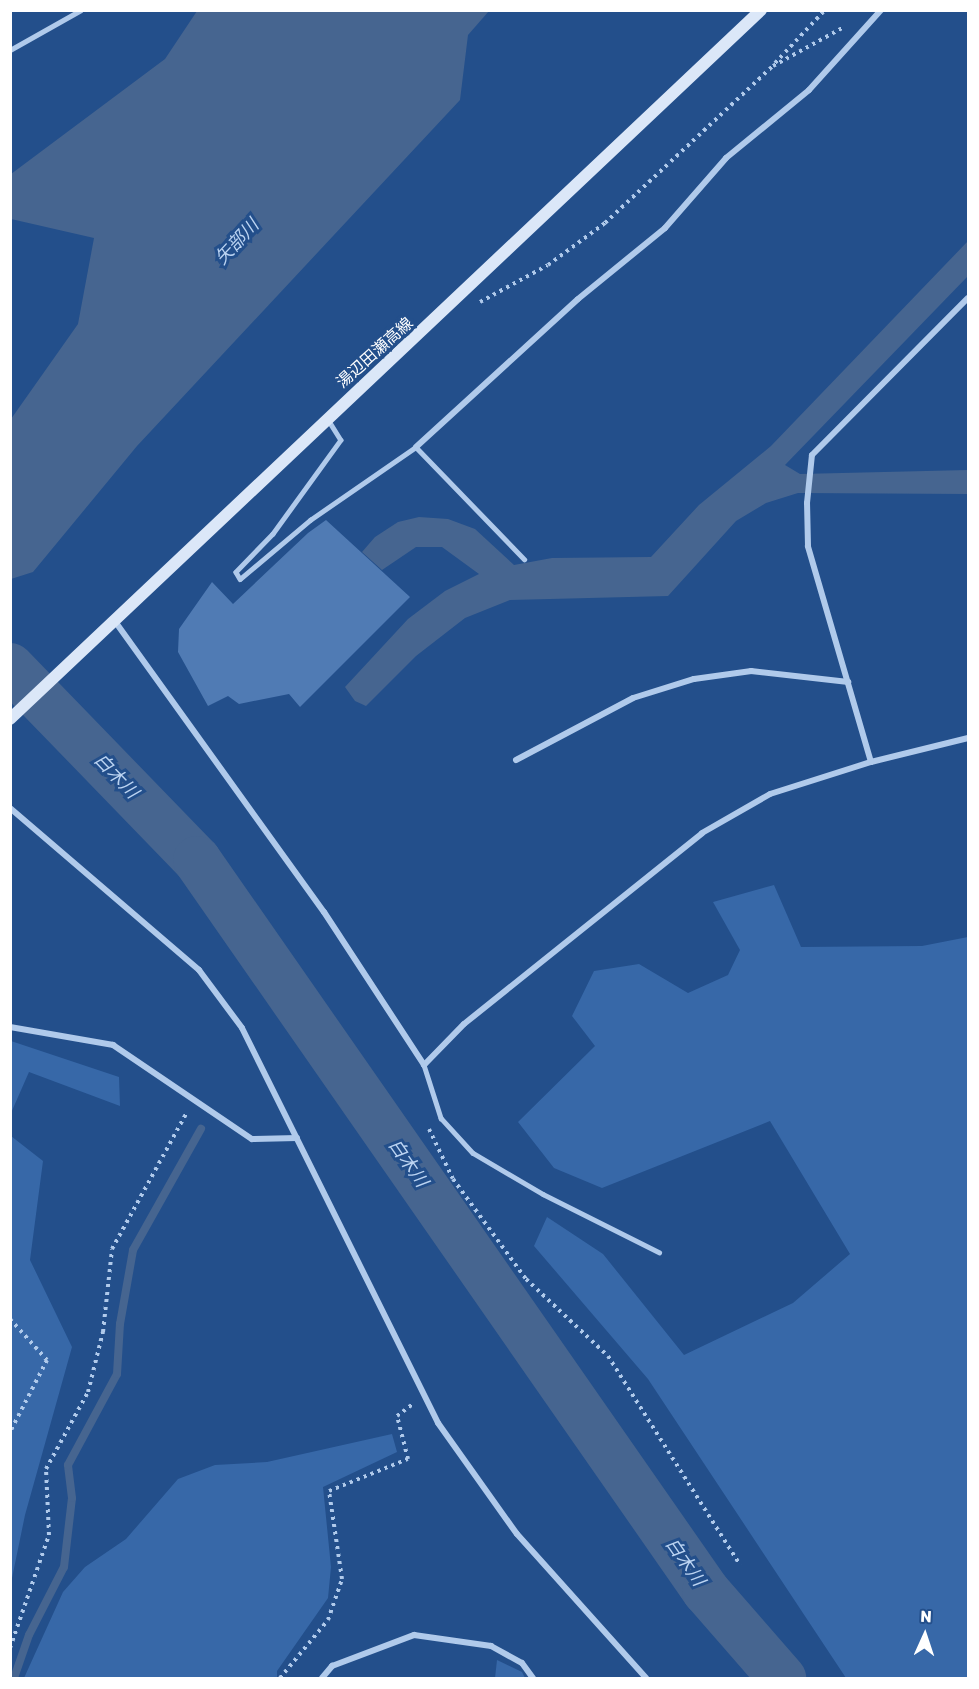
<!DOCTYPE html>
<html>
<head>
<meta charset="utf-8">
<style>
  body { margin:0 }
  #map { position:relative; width:979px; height:1689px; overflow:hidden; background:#234f8b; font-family:Rubik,"Noto Sans JP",sans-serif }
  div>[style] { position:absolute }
  .green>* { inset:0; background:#3768a8 }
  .water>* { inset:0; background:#466590 }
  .stream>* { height:8px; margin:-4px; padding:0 4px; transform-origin:4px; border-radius:4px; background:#466590 }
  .river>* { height:48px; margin:-24px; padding:0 24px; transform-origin:24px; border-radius:24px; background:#466590 }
  .building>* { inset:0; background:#507bb4 }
  .path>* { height:4px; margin-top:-2px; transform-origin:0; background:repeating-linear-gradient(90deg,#b0caeb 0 3px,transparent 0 7.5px) }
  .lane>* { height:4.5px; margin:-2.25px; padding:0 2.25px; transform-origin:2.25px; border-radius:2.25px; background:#b0caeb }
  .street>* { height:6px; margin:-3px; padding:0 3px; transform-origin:3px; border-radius:3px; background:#b0caeb }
  .secondary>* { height:12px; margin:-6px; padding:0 6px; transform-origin:6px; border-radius:6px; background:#dbe7f8 }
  span { translate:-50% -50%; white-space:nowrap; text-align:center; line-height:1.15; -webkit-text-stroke:6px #234f8b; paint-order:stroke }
  .street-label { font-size:16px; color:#fff }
  .water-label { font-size:18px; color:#bcd4f2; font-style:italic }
  .frame { position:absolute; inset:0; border:12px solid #fff; pointer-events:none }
  .north { position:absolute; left:895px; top:1605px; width:60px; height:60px; -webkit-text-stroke:4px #234f8b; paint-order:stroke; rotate:3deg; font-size:16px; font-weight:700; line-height:24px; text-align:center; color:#fff }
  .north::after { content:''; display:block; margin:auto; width:21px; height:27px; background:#fff; clip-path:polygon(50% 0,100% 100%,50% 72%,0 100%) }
</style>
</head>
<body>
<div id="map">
  <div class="green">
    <div style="clip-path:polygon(774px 885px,801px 947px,922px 946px,968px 937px,968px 1678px,846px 1678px,648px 1379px,534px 1246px,547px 1217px,603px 1254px,684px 1355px,793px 1303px,850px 1254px,770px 1121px,602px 1188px,554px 1168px,518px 1122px,595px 1046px,572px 1016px,594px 971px,639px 964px,688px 993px,728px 975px,740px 950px,713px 902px)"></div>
    <div style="clip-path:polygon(11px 1041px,119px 1077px,120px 1106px,29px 1072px,11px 1113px)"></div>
    <div style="clip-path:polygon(11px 1136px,43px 1161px,30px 1260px,72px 1347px,25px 1515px,11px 1583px)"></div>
    <div style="clip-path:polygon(392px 1434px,397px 1452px,323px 1487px,331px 1567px,328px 1598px,277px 1671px,277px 1678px,24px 1678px,63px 1592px,85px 1567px,126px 1539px,178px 1479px,215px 1465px,267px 1462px)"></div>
    <div style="clip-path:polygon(497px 1660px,522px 1672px,525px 1678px,495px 1678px)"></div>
  </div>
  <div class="water">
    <div style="clip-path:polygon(197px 11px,489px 11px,468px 35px,460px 100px,137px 446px,33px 572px,11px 579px,11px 419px,78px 324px,94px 238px,11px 219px,11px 174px,165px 59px)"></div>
    <div style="clip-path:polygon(968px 241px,968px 276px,785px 465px,800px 474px,968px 470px,968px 494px,798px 493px,766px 503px,736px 521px,668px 596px,510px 600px,465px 618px,416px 656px,366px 706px,355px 701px,345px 687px,408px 619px,445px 591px,479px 574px,442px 547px,416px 547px,382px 570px,362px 552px,375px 537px,398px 522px,419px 517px,448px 519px,475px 529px,514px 565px,552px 558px,651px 557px,699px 505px,771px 446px)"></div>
  </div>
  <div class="stream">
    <div style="left:14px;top:1678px;width:46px;rotate:-70.8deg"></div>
    <div style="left:29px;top:1635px;width:76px;rotate:-62.8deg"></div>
    <div style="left:64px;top:1567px;width:69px;rotate:-83.4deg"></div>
    <div style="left:72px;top:1498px;width:33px;rotate:-97deg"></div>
    <div style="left:68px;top:1465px;width:103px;rotate:-61.7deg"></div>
    <div style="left:117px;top:1374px;width:50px;rotate:-86.6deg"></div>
    <div style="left:120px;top:1324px;width:75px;rotate:-80deg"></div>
    <div style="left:133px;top:1250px;width:139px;rotate:-60.7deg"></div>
  </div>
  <div class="river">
    <div style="left:10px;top:667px;width:269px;rotate:45.9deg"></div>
    <div style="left:197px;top:860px;width:891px;rotate:55.15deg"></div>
    <div style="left:706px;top:1591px;width:116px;rotate:48.9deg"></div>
  </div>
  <div class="building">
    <div style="clip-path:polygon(326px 520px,410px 597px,300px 707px,289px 694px,239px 704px,228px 696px,208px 706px,178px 652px,179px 629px,212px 582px,233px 604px,308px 533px)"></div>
  </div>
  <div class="path">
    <div style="left:775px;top:63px;width:73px;rotate:-46.7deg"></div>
    <div style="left:480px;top:302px;width:77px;rotate:-28.6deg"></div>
    <div style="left:548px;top:265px;width:71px;rotate:-36.4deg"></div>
    <div style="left:605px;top:223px;width:230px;rotate:-43.1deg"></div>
    <div style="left:773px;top:66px;width:79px;rotate:-28.8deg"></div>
    <div style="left:429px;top:1129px;width:55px;rotate:64.4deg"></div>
    <div style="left:453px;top:1179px;width:124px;rotate:53.9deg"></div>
    <div style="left:526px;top:1279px;width:112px;rotate:43.2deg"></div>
    <div style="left:608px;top:1356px;width:247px;rotate:57.7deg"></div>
    <div style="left:10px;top:1319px;width:55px;rotate:47.9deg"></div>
    <div style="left:47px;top:1360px;width:81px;rotate:117.2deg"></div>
    <div style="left:10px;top:1648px;width:120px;rotate:-71deg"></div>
    <div style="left:49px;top:1535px;width:66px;rotate:-92.6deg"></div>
    <div style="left:46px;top:1469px;width:88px;rotate:-61.4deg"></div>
    <div style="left:88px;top:1392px;width:62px;rotate:-76deg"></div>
    <div style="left:103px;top:1332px;width:83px;rotate:-83.8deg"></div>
    <div style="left:112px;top:1249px;width:156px;rotate:-61.3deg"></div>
    <div style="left:280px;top:1678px;width:75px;rotate:-50.4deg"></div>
    <div style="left:328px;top:1620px;width:43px;rotate:-71.1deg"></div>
    <div style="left:342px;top:1579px;width:89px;rotate:-98.4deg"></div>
    <div style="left:329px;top:1491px;width:85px;rotate:-22.1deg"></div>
    <div style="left:408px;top:1459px;width:44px;rotate:-104.3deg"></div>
    <div style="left:397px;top:1416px;width:20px;rotate:-37deg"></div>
  </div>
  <div class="lane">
    <div style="left:10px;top:50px;width:81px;rotate:-29.4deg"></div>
    <div style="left:329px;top:421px;width:22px;rotate:58deg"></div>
    <div style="left:341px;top:440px;width:116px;rotate:125.9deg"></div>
    <div style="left:273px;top:534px;width:53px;rotate:134.2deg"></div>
    <div style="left:236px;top:572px;width:8px;rotate:60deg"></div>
    <div style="left:240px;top:579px;width:92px;rotate:-40.1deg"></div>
    <div style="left:310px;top:520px;width:129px;rotate:-34.6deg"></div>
    <div style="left:416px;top:447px;width:156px;rotate:46deg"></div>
    <div style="left:424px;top:1065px;width:56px;rotate:72.2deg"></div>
    <div style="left:441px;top:1118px;width:47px;rotate:47.6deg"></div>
    <div style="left:473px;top:1153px;width:81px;rotate:30.4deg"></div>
    <div style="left:543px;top:1194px;width:130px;rotate:26.6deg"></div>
  </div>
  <div class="street">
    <div style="left:416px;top:447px;width:219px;rotate:-42.4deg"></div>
    <div style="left:578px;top:299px;width:112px;rotate:-39.2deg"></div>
    <div style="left:665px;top:228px;width:93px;rotate:-48.9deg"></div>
    <div style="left:726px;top:158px;width:107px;rotate:-39.3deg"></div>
    <div style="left:809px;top:90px;width:108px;rotate:-48deg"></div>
    <div style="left:114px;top:620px;width:360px;rotate:54.3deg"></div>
    <div style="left:324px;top:912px;width:183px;rotate:56.8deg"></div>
    <div style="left:424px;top:1065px;width:57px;rotate:-45.7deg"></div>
    <div style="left:464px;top:1024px;width:305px;rotate:-38.7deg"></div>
    <div style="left:702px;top:833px;width:78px;rotate:-29.8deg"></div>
    <div style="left:770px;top:794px;width:106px;rotate:-17.6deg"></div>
    <div style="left:871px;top:762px;width:100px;rotate:-13.9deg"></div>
    <div style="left:516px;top:760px;width:132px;rotate:-27.9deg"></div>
    <div style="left:633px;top:698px;width:64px;rotate:-17.3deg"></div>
    <div style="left:694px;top:679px;width:58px;rotate:-8deg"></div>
    <div style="left:751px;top:671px;width:98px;rotate:6.5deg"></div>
    <div style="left:871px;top:762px;width:225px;rotate:-106.3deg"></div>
    <div style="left:808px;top:546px;width:43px;rotate:-91.3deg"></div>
    <div style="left:807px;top:503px;width:48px;rotate:-84.1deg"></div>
    <div style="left:812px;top:455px;width:221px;rotate:-45.2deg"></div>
    <div style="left:10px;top:808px;width:249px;rotate:40.6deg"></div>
    <div style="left:199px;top:970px;width:72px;rotate:53.4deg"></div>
    <div style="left:242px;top:1028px;width:441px;rotate:63.6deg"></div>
    <div style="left:438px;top:1423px;width:136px;rotate:54.6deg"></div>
    <div style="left:517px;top:1534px;width:193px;rotate:48.1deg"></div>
    <div style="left:10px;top:1027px;width:105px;rotate:9.9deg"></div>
    <div style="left:113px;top:1045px;width:168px;rotate:34.1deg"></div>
    <div style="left:252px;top:1139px;width:45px;rotate:-1.3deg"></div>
    <div style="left:322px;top:1678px;width:16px;rotate:-50deg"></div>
    <div style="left:332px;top:1666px;width:88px;rotate:-20.7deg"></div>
    <div style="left:414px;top:1635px;width:78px;rotate:8.1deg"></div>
    <div style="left:491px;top:1646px;width:35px;rotate:29deg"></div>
    <div style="left:522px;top:1663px;width:19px;rotate:54deg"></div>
  </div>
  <div class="secondary">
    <div style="left:10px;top:719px;width:1033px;rotate:-43.35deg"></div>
  </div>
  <div class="street-label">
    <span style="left:375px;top:353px;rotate:-42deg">湯辺田瀬高線</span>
  </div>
  <div class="water-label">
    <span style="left:237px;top:242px;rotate:-47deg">矢部川</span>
    <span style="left:116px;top:776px;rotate:46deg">白木川</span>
    <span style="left:408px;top:1163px;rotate:55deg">白木川</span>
    <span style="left:685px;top:1562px;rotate:55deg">白木川</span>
  </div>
  <div class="frame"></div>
  <div class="north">N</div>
</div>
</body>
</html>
